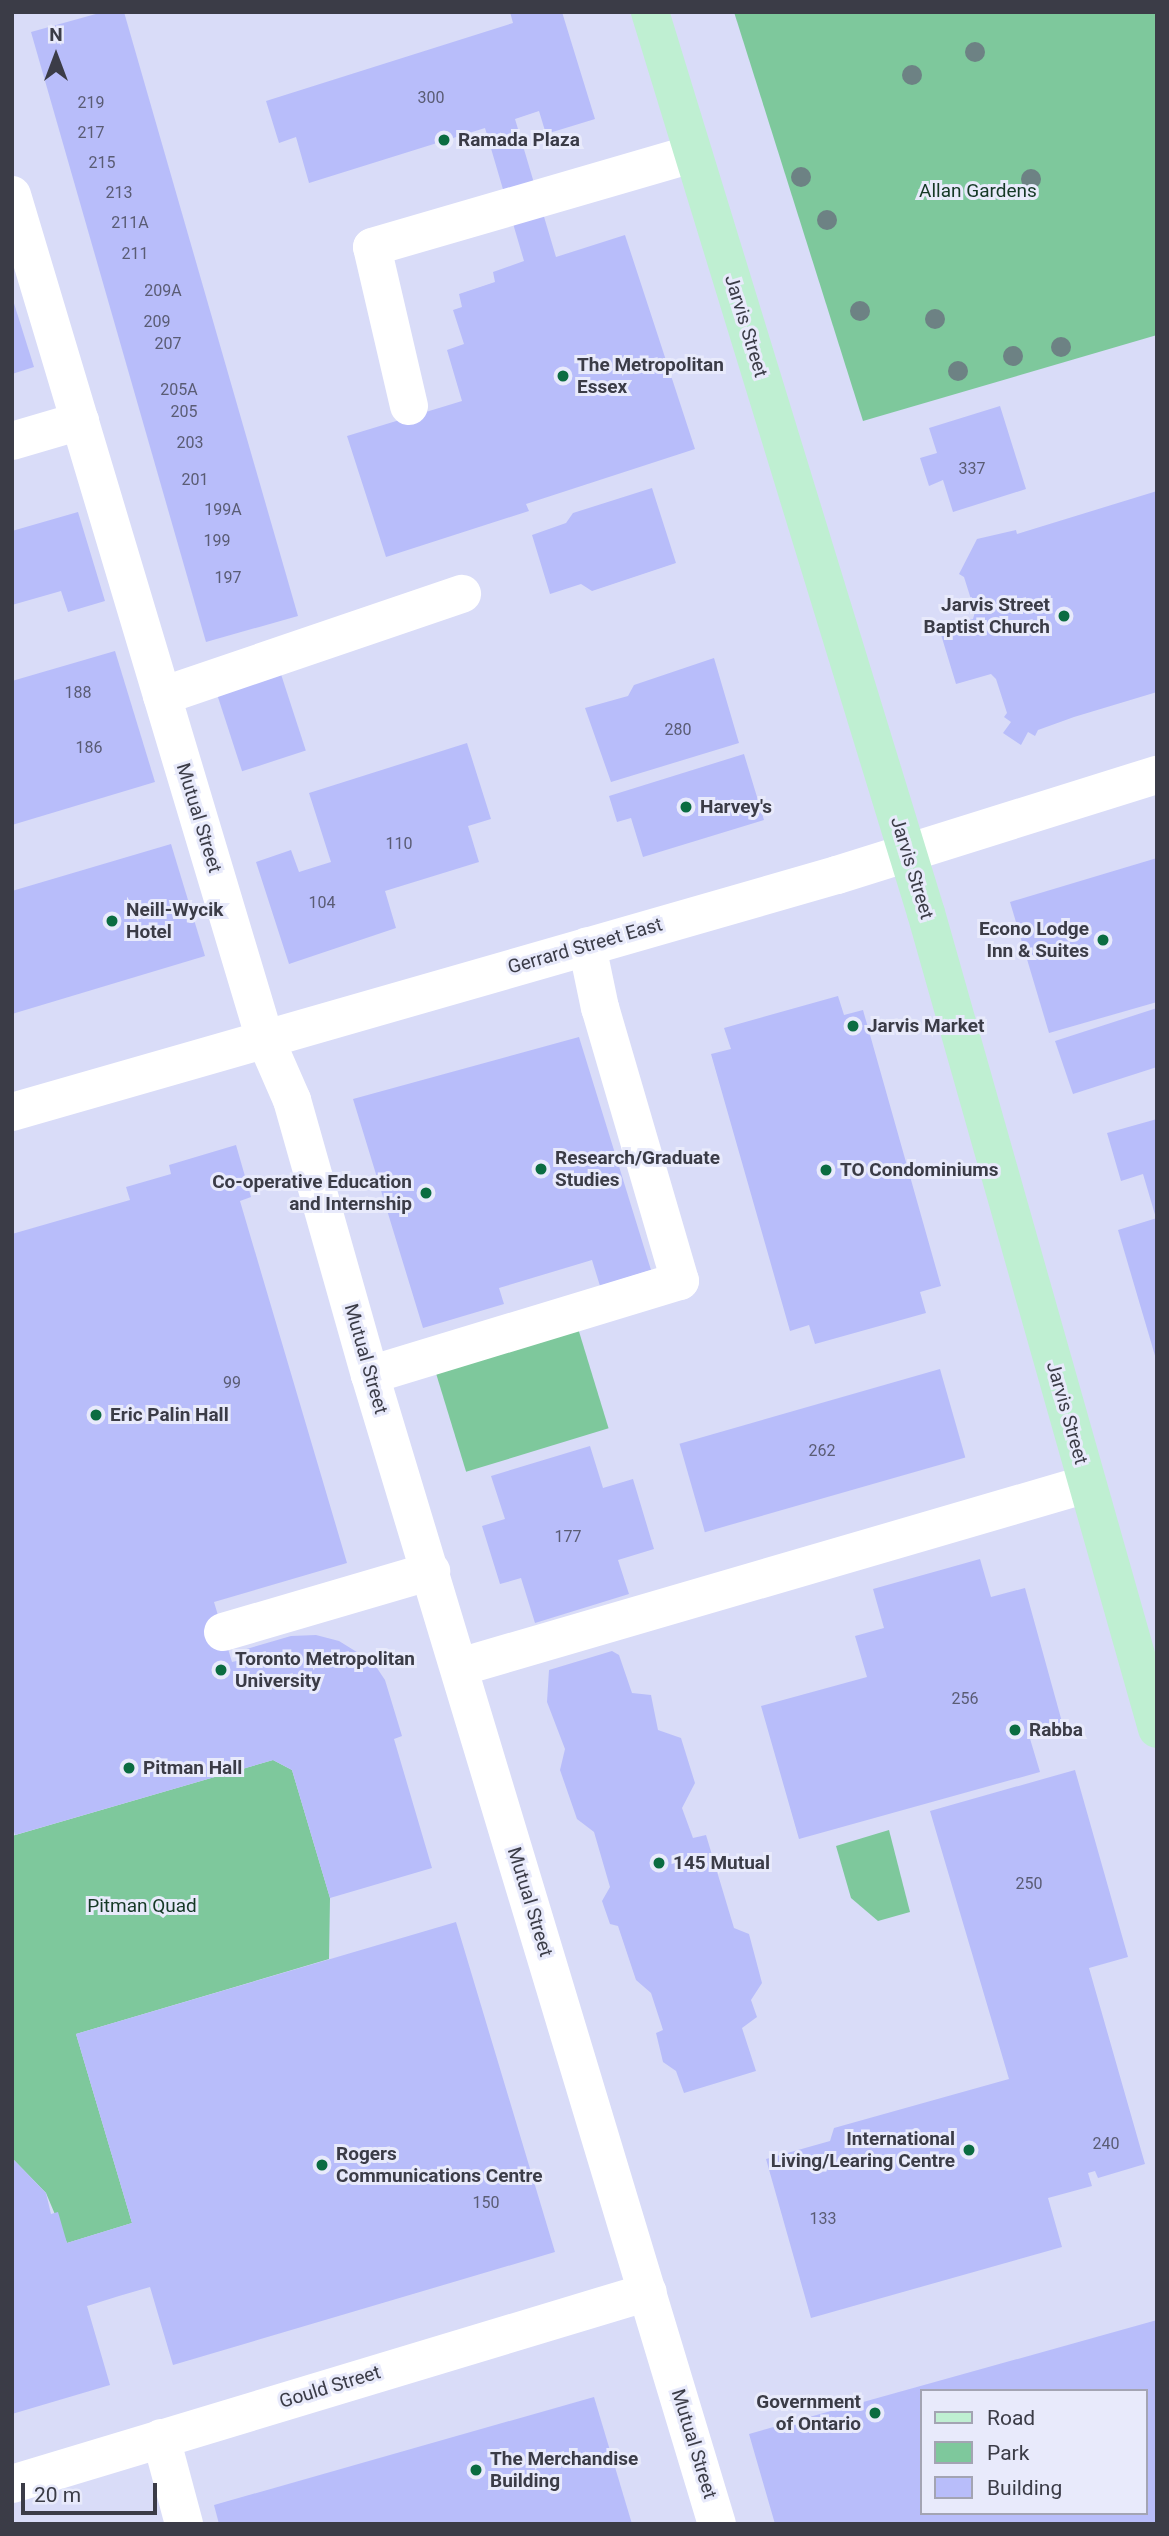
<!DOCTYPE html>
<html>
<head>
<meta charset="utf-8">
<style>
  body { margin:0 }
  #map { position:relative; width:1169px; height:2536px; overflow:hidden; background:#d9dcf8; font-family:Roboto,sans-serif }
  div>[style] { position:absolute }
  .green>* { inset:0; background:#7ec89c; transform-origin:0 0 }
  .building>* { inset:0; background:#b8bdfa; transform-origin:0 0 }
  .minor>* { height:38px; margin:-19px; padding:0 19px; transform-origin:19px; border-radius:19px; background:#fff }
  .major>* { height:38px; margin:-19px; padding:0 19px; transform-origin:19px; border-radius:19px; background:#bfefd2 }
  .trees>* { width:20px; height:20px; margin:-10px; border-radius:50%; background:#6d8284 }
  .dots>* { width:19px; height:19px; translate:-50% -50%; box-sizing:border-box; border:4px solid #e8eafb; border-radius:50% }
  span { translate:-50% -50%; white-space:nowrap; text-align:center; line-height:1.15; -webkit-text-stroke:6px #e8eafb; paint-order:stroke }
  .number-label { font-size:16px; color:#5a5c74 }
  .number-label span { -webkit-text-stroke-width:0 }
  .poi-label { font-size:19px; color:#3b3c47; font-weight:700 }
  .left { translate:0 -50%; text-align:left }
  .right { translate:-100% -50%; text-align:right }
  .park-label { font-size:19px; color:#153926 }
  .street-label { font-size:19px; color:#3b3c47 }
  .frame { position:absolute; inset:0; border:14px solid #3b3c47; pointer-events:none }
  .legend { position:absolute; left:920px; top:2389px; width:228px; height:126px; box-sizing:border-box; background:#e8eafb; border:2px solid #a3a4b3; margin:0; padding:9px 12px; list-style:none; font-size:21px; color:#3b3c47 }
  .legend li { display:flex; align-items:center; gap:14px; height:35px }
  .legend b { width:35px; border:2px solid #a3a4b3 }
  .north { position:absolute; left:21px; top:21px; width:70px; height:70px; -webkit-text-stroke:5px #e8eafb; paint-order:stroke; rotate:0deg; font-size:19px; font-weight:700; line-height:28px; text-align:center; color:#3b3c47 }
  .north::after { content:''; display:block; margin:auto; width:24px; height:32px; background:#3b3c47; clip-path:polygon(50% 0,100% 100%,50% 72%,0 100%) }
  .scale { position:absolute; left:21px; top:2483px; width:136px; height:32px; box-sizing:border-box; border:4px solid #3b3c47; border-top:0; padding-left:9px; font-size:21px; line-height:24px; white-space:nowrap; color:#3b3c47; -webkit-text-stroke:5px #e8eafb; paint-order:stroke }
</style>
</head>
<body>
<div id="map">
  <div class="green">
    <div style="clip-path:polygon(734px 12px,1157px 12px,1157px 335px,863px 421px)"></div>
    <div style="left:577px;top:1325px;width:108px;height:149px;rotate:73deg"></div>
    <div style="clip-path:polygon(273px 1760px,292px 1770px,330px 1898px,329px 1959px,76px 2034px,132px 2223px,67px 2243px,46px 2193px,12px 2158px,12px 1836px)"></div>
    <div style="clip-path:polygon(889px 1830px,910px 1912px,878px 1921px,851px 1898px,836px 1846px)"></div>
  </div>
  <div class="building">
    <div style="clip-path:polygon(103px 12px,124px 12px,298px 616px,206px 642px,31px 32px)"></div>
    <div style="clip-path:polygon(510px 12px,562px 12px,595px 119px,546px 134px,539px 111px,515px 119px,556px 257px,625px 235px,695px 449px,526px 504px,529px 511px,386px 557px,347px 436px,462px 401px,447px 350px,464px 344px,453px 310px,462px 307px,459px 294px,495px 282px,493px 272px,524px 261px,485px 128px,309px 183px,296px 137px,279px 143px,266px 101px,513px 23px)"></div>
    <div style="clip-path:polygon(12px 297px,34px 367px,12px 374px)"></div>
    <div style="clip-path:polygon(1000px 406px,1026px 489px,953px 512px,943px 480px,929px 486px,920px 458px,937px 453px,929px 428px)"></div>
    <div style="clip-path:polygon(652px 488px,676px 563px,592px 591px,581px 584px,550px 594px,532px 535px,566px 523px,573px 513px)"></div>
    <div style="clip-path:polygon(1157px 491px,1157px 692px,1074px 717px,1038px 730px,1035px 736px,1028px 732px,1021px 745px,1003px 733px,1011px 722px,1004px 717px,1007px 713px,996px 679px,991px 674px,956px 684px,939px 628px,973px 619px,975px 612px,964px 577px,959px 574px,977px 539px,1016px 530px,1017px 534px)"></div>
    <div style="clip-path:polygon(78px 512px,105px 601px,68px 612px,61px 591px,12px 605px,12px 531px)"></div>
    <div style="clip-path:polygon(115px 651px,155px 782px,12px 825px,12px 681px)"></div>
    <div style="clip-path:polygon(714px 658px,739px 743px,611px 782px,585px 708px,628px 696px,634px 685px)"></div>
    <div style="left:278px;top:665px;width:90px;height:67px;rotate:72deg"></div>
    <div style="clip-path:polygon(467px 743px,491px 819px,468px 826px,479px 862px,385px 891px,396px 928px,289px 964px,256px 862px,291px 850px,299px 872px,331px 862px,309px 793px)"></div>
    <div style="clip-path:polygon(744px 754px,764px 820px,643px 857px,631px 818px,617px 822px,609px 796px)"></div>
    <div style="clip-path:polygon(171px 844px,205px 956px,12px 1014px,12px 891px)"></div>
    <div style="clip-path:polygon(1157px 858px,1157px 1002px,1049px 1033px,1010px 902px)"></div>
    <div style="clip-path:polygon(838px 996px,844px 1015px,863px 1010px,941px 1286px,920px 1292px,926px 1313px,815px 1344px,809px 1325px,790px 1331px,711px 1054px,731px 1049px,724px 1028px)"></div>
    <div style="clip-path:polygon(1157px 1008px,1157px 1067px,1073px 1094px,1055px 1041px)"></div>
    <div style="clip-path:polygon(579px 1037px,651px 1270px,600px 1286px,592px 1260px,499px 1288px,504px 1304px,423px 1328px,353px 1099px)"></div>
    <div style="clip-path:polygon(1157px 1119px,1157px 1218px,1156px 1218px,1143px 1174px,1121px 1181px,1107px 1133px)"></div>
    <div style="clip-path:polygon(236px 1145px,251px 1197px,240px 1201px,347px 1563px,214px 1602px,232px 1662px,245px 1659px,243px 1650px,291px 1636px,316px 1635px,339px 1641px,373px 1662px,385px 1680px,402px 1736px,394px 1739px,432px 1868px,330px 1898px,292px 1770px,273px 1760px,15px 1835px,12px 1825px,12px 1234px,130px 1200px,126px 1187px,171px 1174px,169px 1165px)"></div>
    <div style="clip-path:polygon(1157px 1218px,1157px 1359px,1156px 1359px,1118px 1230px)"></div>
    <div style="left:940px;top:1369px;width:92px;height:271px;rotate:74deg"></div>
    <div style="clip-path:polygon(590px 1446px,603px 1488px,633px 1479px,654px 1549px,618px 1560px,629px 1594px,535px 1623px,521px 1578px,500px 1584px,482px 1526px,505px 1519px,491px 1476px)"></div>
    <div style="clip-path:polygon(980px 1559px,991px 1597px,1025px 1588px,1062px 1722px,1028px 1732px,1040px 1772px,799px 1839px,761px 1706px,867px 1677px,855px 1636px,884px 1628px,873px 1589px)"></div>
    <div style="clip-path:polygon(612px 1651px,619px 1655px,632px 1693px,651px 1695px,658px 1730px,681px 1738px,695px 1783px,682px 1808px,693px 1838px,706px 1835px,734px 1928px,749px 1934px,762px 1983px,751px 2000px,757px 2017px,742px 2028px,756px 2071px,684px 2093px,676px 2071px,663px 2062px,656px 2033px,663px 2030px,651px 1993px,636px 1980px,618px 1926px,610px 1924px,602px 1901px,610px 1887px,594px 1832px,577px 1819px,560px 1770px,565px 1749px,547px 1702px,549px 1670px)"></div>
    <div style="clip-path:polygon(1075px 1770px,1128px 1957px,1089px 1968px,1145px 2164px,1098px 2178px,1095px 2171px,1088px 2173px,1092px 2186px,1048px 2198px,1062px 2247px,811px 2318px,766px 2159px,830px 2141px,834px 2128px,1009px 2079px,930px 1811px)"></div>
    <div style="clip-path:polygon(456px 1922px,555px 2252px,173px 2365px,150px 2287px,119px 2296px,87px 2306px,110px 2385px,12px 2414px,12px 2158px,46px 2193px,51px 2214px,58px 2212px,67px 2243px,132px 2223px,76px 2034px)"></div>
    <div style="clip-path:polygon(evenodd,1157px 2320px,1157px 2524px,775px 2524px,749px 2434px,1157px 2320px,922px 2391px,1146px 2391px,1146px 2513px,922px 2513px,922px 2391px)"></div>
    <div style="clip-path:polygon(594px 2397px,632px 2524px,219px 2524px,214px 2505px)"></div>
  </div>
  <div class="minor">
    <div style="left:12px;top:195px;width:878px;rotate:73.32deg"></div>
    <div style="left:264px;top:1036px;width:70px;rotate:66.4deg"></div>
    <div style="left:292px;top:1100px;width:286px;rotate:74.2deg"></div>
    <div style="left:370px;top:1375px;width:1200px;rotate:73.2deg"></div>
    <div style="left:409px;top:406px;width:163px;rotate:-103.1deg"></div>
    <div style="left:372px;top:247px;width:334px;rotate:-16.2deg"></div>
    <div style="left:12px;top:441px;width:71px;rotate:-16.4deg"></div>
    <div style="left:162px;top:696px;width:317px;rotate:-18.8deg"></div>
    <div style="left:12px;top:1112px;width:858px;rotate:-16.03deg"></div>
    <div style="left:837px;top:875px;width:335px;rotate:-17.4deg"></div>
    <div style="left:370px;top:1375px;width:324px;rotate:-16.9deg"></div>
    <div style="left:680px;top:1281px;width:284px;rotate:-106.3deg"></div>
    <div style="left:600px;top:1008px;width:63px;rotate:-101.8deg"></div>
    <div style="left:223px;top:1632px;width:217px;rotate:-16.3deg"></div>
    <div style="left:460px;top:1667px;width:653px;rotate:-16.27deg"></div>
    <div style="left:161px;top:2438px;width:89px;rotate:75deg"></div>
    <div style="left:12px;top:2484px;width:664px;rotate:-16.8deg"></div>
  </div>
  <div class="major">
    <div style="left:650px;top:12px;width:942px;rotate:72.97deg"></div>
    <div style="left:926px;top:913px;width:848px;rotate:74.19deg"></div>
  </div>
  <div class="trees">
    <div style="left:975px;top:52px"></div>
    <div style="left:912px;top:75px"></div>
    <div style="left:801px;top:177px"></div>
    <div style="left:1031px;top:179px"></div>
    <div style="left:827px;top:220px"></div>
    <div style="left:860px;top:311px"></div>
    <div style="left:935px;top:319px"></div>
    <div style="left:1061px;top:347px"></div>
    <div style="left:1013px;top:356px"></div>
    <div style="left:958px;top:371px"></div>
  </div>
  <div class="dots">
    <div style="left:444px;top:140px;background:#0b6c41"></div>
    <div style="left:563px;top:376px;background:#0b6c41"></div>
    <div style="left:1064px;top:616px;background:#0b6c41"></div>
    <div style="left:686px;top:807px;background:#0b6c41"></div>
    <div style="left:112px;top:921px;background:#0b6c41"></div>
    <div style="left:1103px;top:940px;background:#0b6c41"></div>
    <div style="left:853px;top:1026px;background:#0b6c41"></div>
    <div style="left:541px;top:1169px;background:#0b6c41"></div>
    <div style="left:826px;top:1170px;background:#0b6c41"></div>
    <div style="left:426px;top:1193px;background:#0b6c41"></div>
    <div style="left:96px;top:1415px;background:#0b6c41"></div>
    <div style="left:221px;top:1670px;background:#0b6c41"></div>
    <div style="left:1015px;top:1730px;background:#0b6c41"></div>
    <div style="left:129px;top:1768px;background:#0b6c41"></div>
    <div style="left:659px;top:1863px;background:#0b6c41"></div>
    <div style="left:969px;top:2150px;background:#0b6c41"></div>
    <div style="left:322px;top:2165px;background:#0b6c41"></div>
    <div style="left:875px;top:2413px;background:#0b6c41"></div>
    <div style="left:476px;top:2470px;background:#0b6c41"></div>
  </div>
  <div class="number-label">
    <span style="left:431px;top:98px">300</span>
    <span style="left:91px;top:103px">219</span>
    <span style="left:91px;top:133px">217</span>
    <span style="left:102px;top:163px">215</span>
    <span style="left:119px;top:193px">213</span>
    <span style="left:130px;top:223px">211A</span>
    <span style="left:135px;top:254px">211</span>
    <span style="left:163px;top:291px">209A</span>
    <span style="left:157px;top:322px">209</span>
    <span style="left:168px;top:344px">207</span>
    <span style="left:179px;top:390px">205A</span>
    <span style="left:184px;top:412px">205</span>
    <span style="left:190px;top:443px">203</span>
    <span style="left:972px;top:469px">337</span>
    <span style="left:195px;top:480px">201</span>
    <span style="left:223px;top:510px">199A</span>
    <span style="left:217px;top:541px">199</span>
    <span style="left:228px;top:578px">197</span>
    <span style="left:78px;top:693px">188</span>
    <span style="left:678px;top:730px">280</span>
    <span style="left:89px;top:748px">186</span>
    <span style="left:399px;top:844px">110</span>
    <span style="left:322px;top:903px">104</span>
    <span style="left:232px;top:1383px">99</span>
    <span style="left:822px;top:1451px">262</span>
    <span style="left:568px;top:1537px">177</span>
    <span style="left:965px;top:1699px">256</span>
    <span style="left:1029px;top:1884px">250</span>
    <span style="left:1106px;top:2144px">240</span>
    <span style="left:486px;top:2203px">150</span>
    <span style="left:823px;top:2219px">133</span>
  </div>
  <div class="poi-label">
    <span class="left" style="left:458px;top:140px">Ramada Plaza</span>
    <span class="left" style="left:577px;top:376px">The Metropolitan<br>Essex</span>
    <span class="right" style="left:1050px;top:616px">Jarvis Street<br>Baptist Church</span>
    <span class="left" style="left:700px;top:807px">Harvey's</span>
    <span class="left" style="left:126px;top:921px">Neill-Wycik<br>Hotel</span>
    <span class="right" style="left:1089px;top:940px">Econo Lodge<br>Inn &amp; Suites</span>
    <span class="left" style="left:867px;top:1026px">Jarvis Market</span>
    <span class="left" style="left:555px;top:1169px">Research/Graduate<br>Studies</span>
    <span class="left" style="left:840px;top:1170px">TO Condominiums</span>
    <span class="right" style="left:412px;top:1193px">Co-operative Education<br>and Internship</span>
    <span class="left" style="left:110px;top:1415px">Eric Palin Hall</span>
    <span class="left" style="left:235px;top:1670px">Toronto Metropolitan<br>University</span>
    <span class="left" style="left:1029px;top:1730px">Rabba</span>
    <span class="left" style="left:143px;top:1768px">Pitman Hall</span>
    <span class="left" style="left:673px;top:1863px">145 Mutual</span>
    <span class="right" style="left:955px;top:2150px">International<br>Living/Learing Centre</span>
    <span class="left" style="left:336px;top:2165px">Rogers<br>Communications Centre</span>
    <span class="right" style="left:861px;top:2413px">Government<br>of Ontario</span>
    <span class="left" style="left:490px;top:2470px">The Merchandise<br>Building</span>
  </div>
  <div class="park-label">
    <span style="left:978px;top:191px">Allan Gardens</span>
    <span style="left:142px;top:1906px">Pitman Quad</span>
  </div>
  <div class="street-label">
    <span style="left:746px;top:326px;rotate:73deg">Jarvis Street</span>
    <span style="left:199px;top:818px;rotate:73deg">Mutual Street</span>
    <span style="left:912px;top:868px;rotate:73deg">Jarvis Street</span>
    <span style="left:585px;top:946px;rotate:-16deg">Gerrard Street East</span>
    <span style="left:366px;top:1359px;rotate:74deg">Mutual Street</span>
    <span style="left:1067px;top:1413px;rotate:74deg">Jarvis Street</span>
    <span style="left:530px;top:1902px;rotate:73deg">Mutual Street</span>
    <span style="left:330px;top:2387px;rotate:-17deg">Gould Street</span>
    <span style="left:694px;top:2444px;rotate:73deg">Mutual Street</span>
  </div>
  <div class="frame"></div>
  <ul class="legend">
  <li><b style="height:9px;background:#bfefd2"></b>Road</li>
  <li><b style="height:19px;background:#7ec89c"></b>Park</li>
  <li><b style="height:19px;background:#b8bdfa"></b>Building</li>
  </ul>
  <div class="north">N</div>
  <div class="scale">20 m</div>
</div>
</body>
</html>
